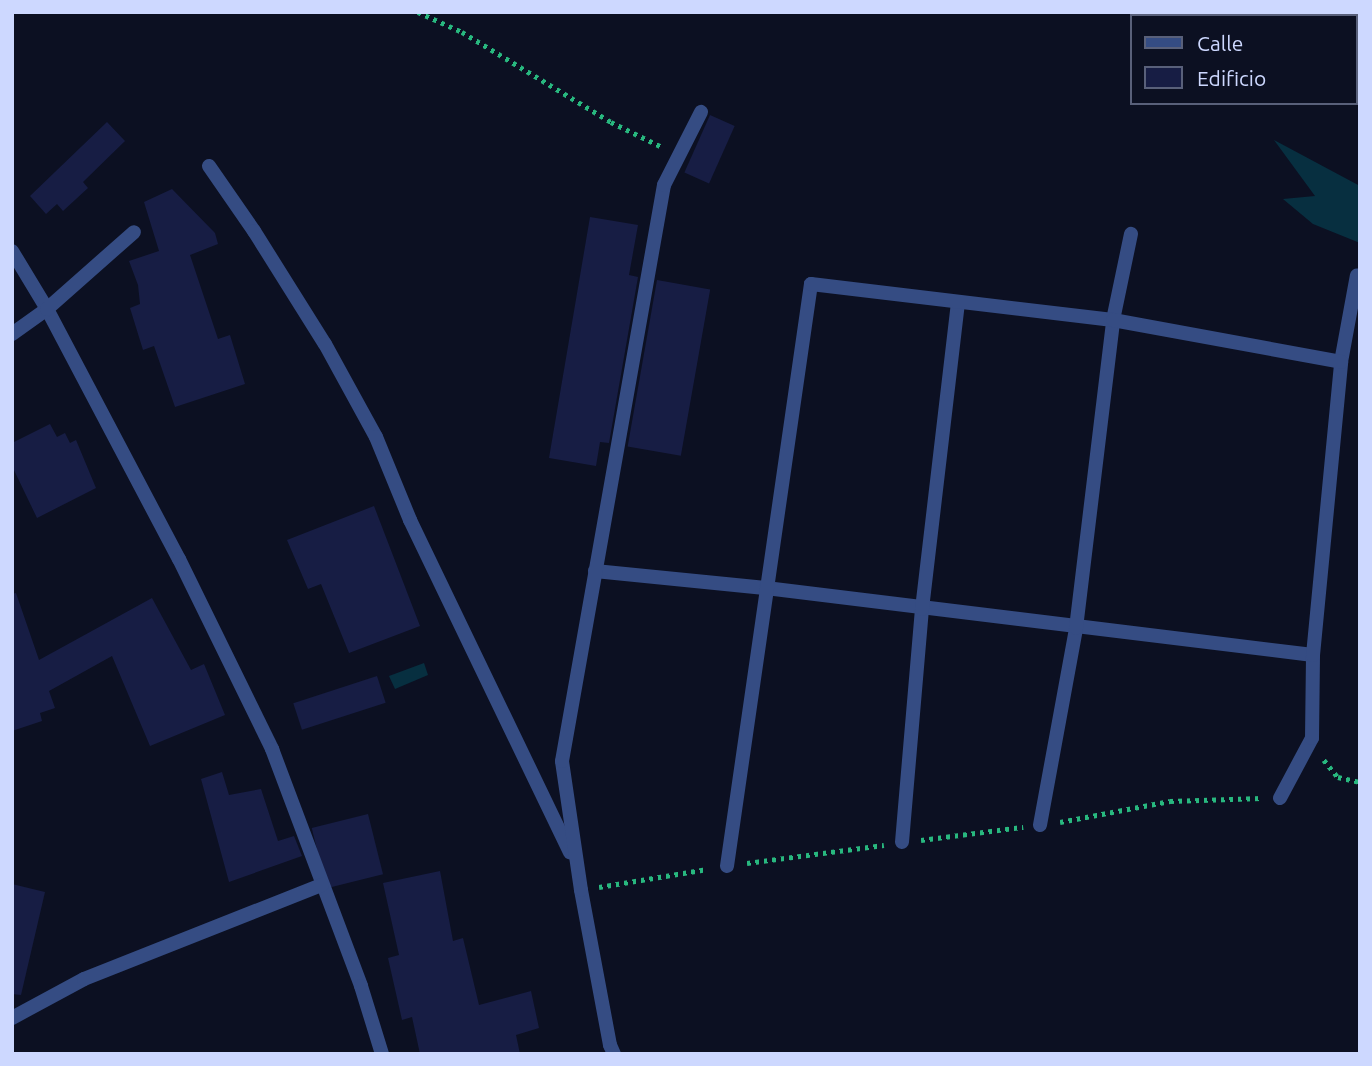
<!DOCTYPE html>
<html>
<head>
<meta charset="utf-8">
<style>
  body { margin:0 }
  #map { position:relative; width:1372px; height:1066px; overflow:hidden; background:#0c1022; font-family:Ubuntu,sans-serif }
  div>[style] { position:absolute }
  .water>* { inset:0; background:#072f40 }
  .building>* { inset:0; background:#171d44; transform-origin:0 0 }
  .path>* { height:4.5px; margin-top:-2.25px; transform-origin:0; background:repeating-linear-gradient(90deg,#28b87f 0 3.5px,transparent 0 8.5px) }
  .minor>* { height:14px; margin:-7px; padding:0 7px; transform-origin:7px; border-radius:7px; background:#354c83 }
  span { translate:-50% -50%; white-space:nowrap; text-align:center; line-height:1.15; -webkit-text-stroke:6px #0c1022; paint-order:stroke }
  .frame { position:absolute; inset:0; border:14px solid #cdd8ff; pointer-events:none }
  .legend { position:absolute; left:1130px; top:14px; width:228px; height:91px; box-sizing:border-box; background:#0c1022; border:2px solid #59607a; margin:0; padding:9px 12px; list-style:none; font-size:21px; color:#cdd8ff }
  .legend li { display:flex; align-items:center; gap:14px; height:35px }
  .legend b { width:35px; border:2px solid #59607a }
</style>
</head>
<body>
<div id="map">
  <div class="water">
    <div style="clip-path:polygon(1274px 140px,1360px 186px,1360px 243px,1313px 224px,1283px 199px,1315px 196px)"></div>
    <div style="clip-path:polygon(424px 663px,428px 675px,395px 689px,389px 676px)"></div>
  </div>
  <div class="building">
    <div style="left:710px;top:115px;width:27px;height:63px;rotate:24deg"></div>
    <div style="clip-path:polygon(107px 122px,125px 141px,83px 182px,88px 188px,63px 211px,57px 204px,46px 214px,30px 196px)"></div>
    <div style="clip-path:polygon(172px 189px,215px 233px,218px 244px,190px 255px,218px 339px,230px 335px,245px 384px,175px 407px,154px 346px,143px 350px,130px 308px,140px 304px,138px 285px,129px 261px,159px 251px,144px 202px)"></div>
    <div style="clip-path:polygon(590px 217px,638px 225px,629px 275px,638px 277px,609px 443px,600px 442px,596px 466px,549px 458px)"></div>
    <div style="left:657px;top:280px;width:54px;height:169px;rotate:10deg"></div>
    <div style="clip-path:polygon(50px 424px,57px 437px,65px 433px,70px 443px,76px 440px,96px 488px,37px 518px,12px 466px,12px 443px)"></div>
    <div style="clip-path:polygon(374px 506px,420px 626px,349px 653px,321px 584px,308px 589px,287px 540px)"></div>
    <div style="clip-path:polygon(16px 593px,39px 660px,152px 598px,191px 670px,204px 664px,225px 715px,150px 746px,112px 656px,49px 691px,55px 708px,40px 713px,42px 721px,12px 731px,12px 594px)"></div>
    <div style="left:377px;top:676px;width:28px;height:88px;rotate:72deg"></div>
    <div style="clip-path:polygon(222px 772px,229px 795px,261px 789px,278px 841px,294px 836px,302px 856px,229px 882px,201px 779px)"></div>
    <div style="left:368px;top:814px;width:62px;height:58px;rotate:76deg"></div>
    <div style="clip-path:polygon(440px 871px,453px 941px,463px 938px,479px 1005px,531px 991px,539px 1028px,516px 1035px,520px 1054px,420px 1054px,412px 1017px,402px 1020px,388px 958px,399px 955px,383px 883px)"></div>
    <div style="clip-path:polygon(12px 884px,45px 892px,21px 995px,12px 994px)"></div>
  </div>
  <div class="path">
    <div style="left:418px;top:12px;width:48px;rotate:24.4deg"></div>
    <div style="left:462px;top:32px;width:174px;rotate:31.1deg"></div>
    <div style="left:611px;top:122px;width:57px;rotate:26.1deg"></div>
    <div style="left:1324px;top:760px;width:22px;rotate:51deg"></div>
    <div style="left:1338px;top:777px;width:23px;rotate:13deg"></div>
    <div style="left:1060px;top:822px;width:112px;rotate:-10.8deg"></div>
    <div style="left:1170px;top:801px;width:92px;rotate:-1.9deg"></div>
    <div style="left:921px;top:840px;width:103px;rotate:-7.3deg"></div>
    <div style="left:747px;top:863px;width:138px;rotate:-7.5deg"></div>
    <div style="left:599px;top:887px;width:110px;rotate:-9.4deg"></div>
  </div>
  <div class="minor">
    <div style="left:209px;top:166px;width:79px;rotate:55.3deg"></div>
    <div style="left:254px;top:231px;width:133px;rotate:57.9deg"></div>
    <div style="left:325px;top:344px;width:106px;rotate:61.3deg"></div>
    <div style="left:376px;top:437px;width:90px;rotate:67.7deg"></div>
    <div style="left:410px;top:520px;width:369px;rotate:64.3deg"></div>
    <div style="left:12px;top:251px;width:68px;rotate:58.9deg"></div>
    <div style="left:47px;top:309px;width:283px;rotate:62.2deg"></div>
    <div style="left:179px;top:559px;width:212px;rotate:63.9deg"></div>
    <div style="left:272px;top:749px;width:253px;rotate:69.4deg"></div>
    <div style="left:361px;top:986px;width:71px;rotate:72.8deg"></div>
    <div style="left:12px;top:334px;width:43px;rotate:-35.5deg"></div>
    <div style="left:47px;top:309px;width:116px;rotate:-41.5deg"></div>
    <div style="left:595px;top:571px;width:172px;rotate:5.7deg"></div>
    <div style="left:766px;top:588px;width:551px;rotate:6.98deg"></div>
    <div style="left:1280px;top:798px;width:68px;rotate:-61.9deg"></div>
    <div style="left:1312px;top:738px;width:83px;rotate:-89.3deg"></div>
    <div style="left:1313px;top:655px;width:294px;rotate:-84.5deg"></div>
    <div style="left:1341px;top:362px;width:88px;rotate:-79.6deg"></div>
    <div style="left:1040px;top:825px;width:200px;rotate:-79.6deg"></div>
    <div style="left:1076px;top:628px;width:310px;rotate:-83.1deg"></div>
    <div style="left:1113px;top:320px;width:88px;rotate:-78.2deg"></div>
    <div style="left:902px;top:842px;width:234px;rotate:-85.1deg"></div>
    <div style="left:922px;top:609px;width:308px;rotate:-83.3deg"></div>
    <div style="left:727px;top:866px;width:588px;rotate:-81.79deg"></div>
    <div style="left:811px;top:284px;width:304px;rotate:6.8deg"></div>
    <div style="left:1113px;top:320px;width:232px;rotate:10.4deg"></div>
    <div style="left:12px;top:1018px;width:82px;rotate:-28.4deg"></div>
    <div style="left:84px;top:979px;width:256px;rotate:-21.6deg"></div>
    <div style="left:614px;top:1054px;width:10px;rotate:-114deg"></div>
    <div style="left:610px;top:1045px;width:158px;rotate:-100.6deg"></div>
    <div style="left:581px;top:890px;width:130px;rotate:-98.4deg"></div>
    <div style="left:562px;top:761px;width:585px;rotate:-79.96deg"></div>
    <div style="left:664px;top:185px;width:82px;rotate:-63.1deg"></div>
  </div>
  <div class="frame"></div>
  <ul class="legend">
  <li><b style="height:9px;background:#354c83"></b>Calle</li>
  <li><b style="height:19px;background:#171d44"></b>Edificio</li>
  </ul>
</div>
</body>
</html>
